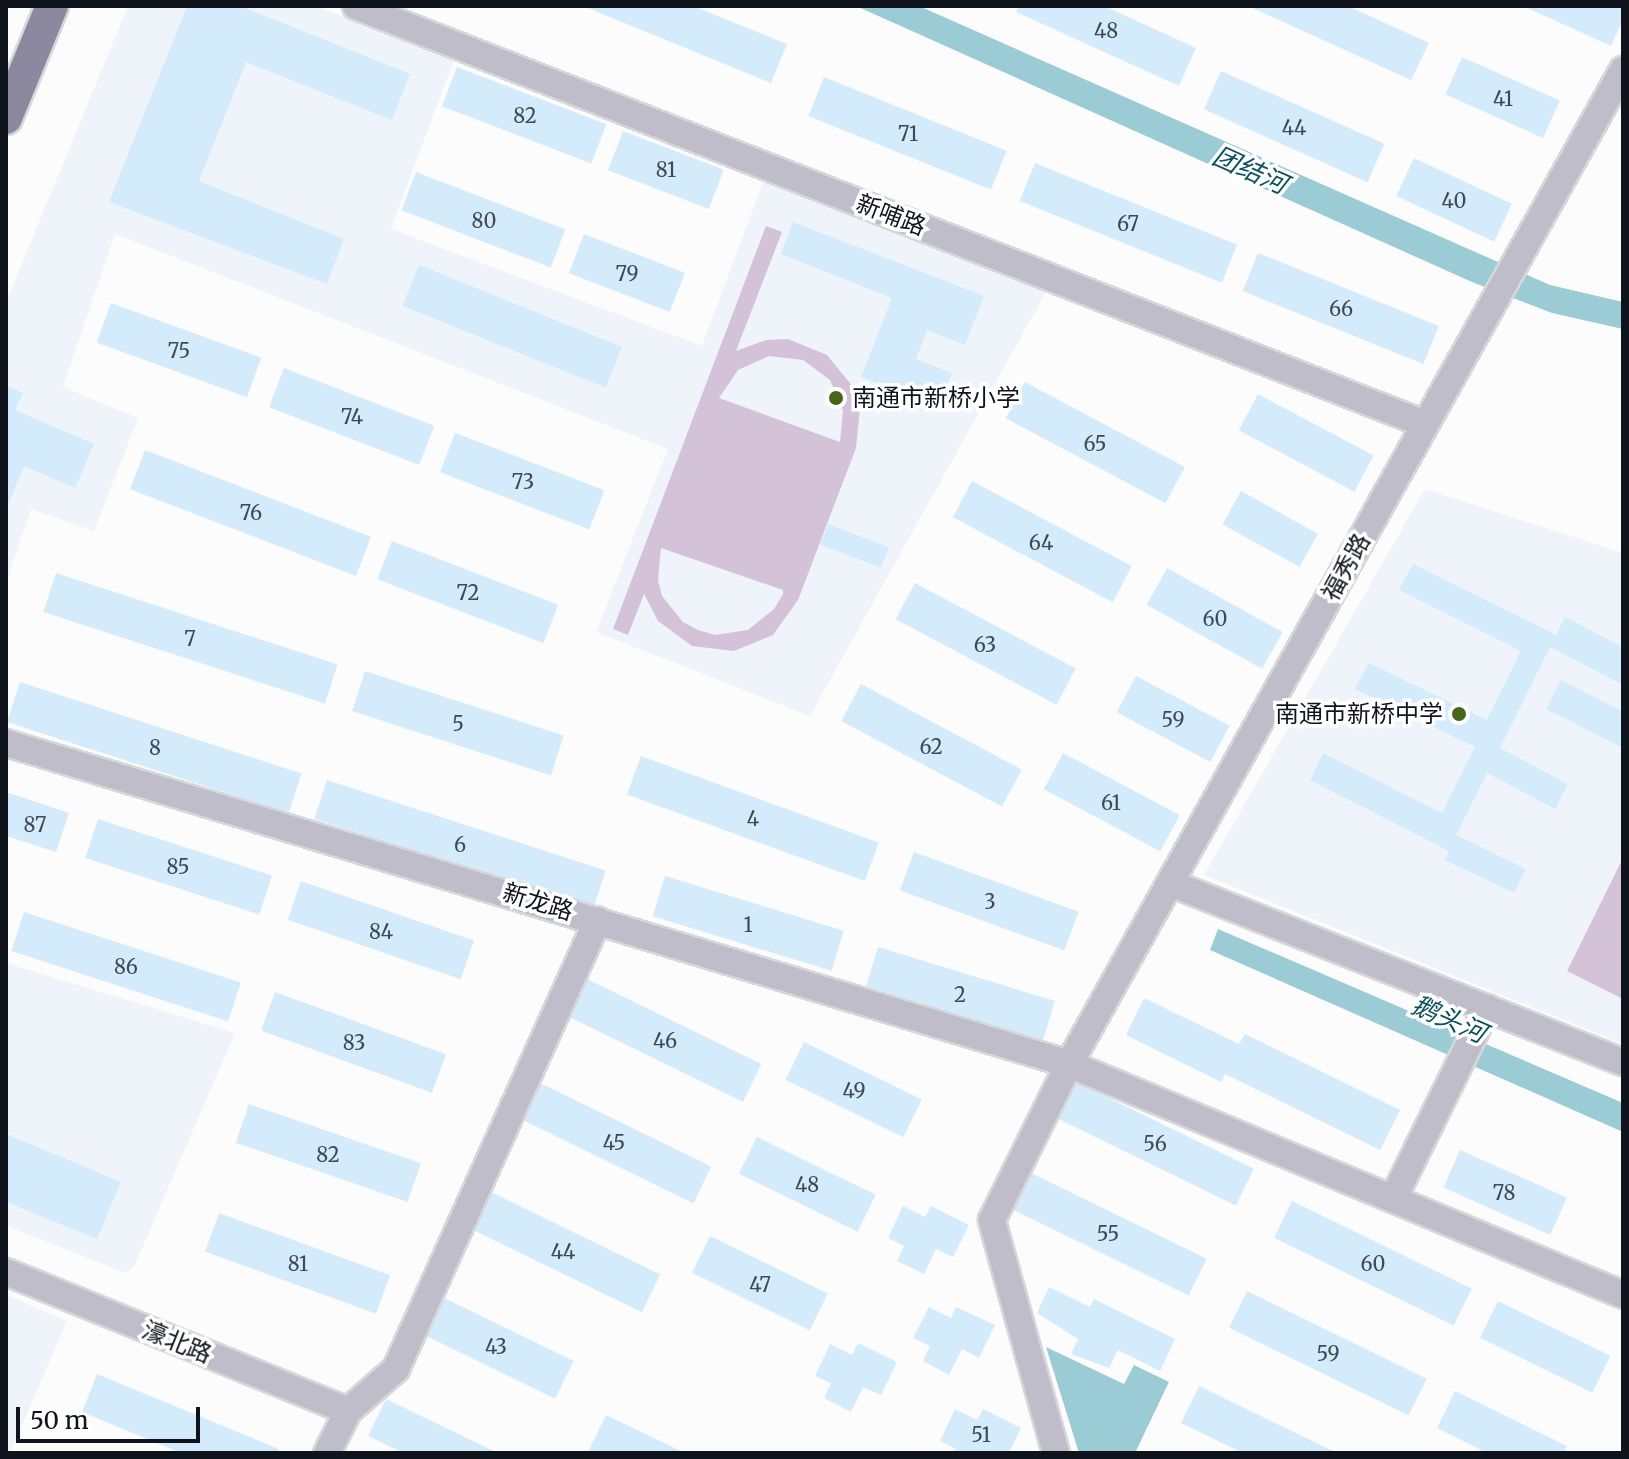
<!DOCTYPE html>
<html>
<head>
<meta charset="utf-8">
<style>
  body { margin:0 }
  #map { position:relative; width:1629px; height:1459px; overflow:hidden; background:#fcfcfc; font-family:Merriweather,"Noto Sans SC",serif }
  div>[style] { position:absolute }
  .built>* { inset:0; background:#eff3fa }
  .green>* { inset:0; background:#d4c2d9 }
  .water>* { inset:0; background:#9bccd6 }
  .building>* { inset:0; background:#d4ebfc; transform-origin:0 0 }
  .roads { filter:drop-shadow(2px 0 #d6d7d8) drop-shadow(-2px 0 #d6d7d8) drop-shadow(0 2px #d6d7d8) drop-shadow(0 -2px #d6d7d8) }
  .minor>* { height:26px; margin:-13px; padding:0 13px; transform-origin:13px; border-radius:13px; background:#bfbdca }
  .major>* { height:32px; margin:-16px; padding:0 16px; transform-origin:16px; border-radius:16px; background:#8b88a0 }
  .dots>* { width:22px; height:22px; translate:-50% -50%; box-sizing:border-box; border:4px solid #fff; border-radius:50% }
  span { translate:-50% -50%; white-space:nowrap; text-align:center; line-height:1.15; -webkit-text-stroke:7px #fff; paint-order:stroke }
  .number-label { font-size:20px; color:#404954 }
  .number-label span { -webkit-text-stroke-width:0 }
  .street-label { font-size:24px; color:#0e131c }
  .poi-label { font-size:24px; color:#0e131c }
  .left { translate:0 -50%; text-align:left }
  .right { translate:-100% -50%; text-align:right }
  .water-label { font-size:26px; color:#0a525d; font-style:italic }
  .frame { position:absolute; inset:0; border:8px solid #0e131c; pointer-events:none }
  .scale { position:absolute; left:16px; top:1407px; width:184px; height:36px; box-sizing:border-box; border:4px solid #0e131c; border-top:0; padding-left:10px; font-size:24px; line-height:28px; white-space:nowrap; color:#0e131c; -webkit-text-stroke:6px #fff; paint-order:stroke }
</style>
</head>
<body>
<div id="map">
  <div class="built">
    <div style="clip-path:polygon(128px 6px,315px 6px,455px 57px,391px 229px,702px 346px,764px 179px,1046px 292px,810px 716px,596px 632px,668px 449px,115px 234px,63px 387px,138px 418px,94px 531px,31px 509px,6px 583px,6px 302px)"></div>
    <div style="clip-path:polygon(1425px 489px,1623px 553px,1623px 1044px,1204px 875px)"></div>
    <div style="clip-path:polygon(6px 963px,235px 1033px,134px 1267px,126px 1273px,6px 1226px)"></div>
    <div style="clip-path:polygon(6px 1295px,67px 1321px,10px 1453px,6px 1453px)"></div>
  </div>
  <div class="green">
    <div style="clip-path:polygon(evenodd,766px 226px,782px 232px,736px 351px,766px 340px,788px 339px,827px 355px,854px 388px,860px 409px,856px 448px,798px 600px,773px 635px,734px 651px,692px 646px,658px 621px,644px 594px,628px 635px,613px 629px,766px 226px,769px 356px,803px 360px,830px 380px,843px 411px,840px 442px,719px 398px,738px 370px,769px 356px,766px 226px,661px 548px,783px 590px,783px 594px,774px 609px,748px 630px,715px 635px,698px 630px,683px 622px,662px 596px,658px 580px,661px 548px)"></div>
    <div style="clip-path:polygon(1623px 858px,1623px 999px,1567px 971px)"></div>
  </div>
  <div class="water">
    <div style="clip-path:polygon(856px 6px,919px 6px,1550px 285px,1623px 302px,1623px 329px,1552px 313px,1472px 282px)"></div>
    <div style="clip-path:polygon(1218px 929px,1623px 1103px,1623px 1132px,1210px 950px)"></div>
    <div style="clip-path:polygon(1046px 1347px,1124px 1384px,1134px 1365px,1169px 1382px,1135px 1453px,1079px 1453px)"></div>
  </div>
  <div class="building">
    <div style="clip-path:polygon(187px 6px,240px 6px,410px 74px,392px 120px,246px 62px,199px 181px,344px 239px,327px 284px,109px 202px)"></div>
    <div style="clip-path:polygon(583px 6px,693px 6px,787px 44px,771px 83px)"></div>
    <div style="clip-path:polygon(1019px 6px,1104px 6px,1196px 48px,1179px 86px,1016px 12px)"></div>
    <div style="clip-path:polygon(1248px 6px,1348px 6px,1429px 43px,1411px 80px)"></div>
    <div style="clip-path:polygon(1523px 6px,1623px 6px,1623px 20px,1611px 46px)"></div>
    <div style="left:1462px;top:57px;width:107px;height:41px;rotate:24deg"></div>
    <div style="left:457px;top:67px;width:160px;height:42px;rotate:21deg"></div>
    <div style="left:1221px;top:71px;width:179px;height:42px;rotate:24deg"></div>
    <div style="left:824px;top:77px;width:197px;height:42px;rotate:22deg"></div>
    <div style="left:623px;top:131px;width:108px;height:42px;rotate:21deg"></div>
    <div style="left:1414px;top:158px;width:108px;height:42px;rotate:25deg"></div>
    <div style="left:1035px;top:163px;width:218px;height:41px;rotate:22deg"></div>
    <div style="left:416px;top:172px;width:160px;height:41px;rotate:21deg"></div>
    <div style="clip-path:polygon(793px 222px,984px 296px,965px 345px,927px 330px,916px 359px,952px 373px,938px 407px,861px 377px,892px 298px,781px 254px)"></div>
    <div style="left:584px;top:234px;width:108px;height:42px;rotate:21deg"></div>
    <div style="left:1258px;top:253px;width:195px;height:41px;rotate:22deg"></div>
    <div style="left:419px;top:265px;width:219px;height:44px;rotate:22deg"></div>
    <div style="left:111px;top:303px;width:160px;height:42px;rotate:20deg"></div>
    <div style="left:284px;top:368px;width:161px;height:42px;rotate:21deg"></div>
    <div style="left:1025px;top:382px;width:181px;height:41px;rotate:28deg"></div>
    <div style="clip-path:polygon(6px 386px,23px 393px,15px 410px,94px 444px,75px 488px,24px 466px,6px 510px)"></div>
    <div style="left:1258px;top:394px;width:131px;height:41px;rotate:28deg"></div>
    <div style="left:455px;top:433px;width:160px;height:42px;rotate:21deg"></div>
    <div style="left:145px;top:450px;width:242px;height:42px;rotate:21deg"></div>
    <div style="left:972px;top:481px;width:181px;height:41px;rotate:28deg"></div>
    <div style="left:1241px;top:491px;width:88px;height:38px;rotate:29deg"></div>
    <div style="left:828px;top:524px;width:65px;height:22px;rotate:21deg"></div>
    <div style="left:392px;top:541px;width:178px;height:41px;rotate:21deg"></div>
    <div style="clip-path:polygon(1413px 564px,1556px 635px,1565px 617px,1623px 647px,1623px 685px,1550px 647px,1500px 748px,1568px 784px,1555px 809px,1487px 773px,1456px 835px,1526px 869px,1514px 893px,1445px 860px,1449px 851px,1310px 780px,1323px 753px,1442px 813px,1475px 747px,1355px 689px,1369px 663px,1487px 720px,1521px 651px,1399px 590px)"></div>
    <div style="left:1167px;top:568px;width:132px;height:42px;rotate:29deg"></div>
    <div style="left:56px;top:573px;width:296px;height:41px;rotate:18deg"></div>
    <div style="left:915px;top:583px;width:182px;height:41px;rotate:28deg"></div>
    <div style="left:365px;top:671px;width:209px;height:42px;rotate:18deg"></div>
    <div style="left:1136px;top:676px;width:106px;height:41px;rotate:28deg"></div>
    <div style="clip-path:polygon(1561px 680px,1623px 712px,1623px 748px,1546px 709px)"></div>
    <div style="left:20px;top:682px;width:296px;height:42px;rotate:18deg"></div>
    <div style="left:861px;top:684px;width:182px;height:42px;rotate:28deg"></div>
    <div style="left:1063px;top:753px;width:132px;height:41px;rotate:28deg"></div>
    <div style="left:641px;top:756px;width:253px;height:41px;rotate:20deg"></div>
    <div style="left:327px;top:780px;width:293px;height:41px;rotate:18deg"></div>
    <div style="clip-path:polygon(6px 792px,69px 813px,56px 852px,6px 836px)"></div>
    <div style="left:98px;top:819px;width:183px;height:41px;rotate:18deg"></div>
    <div style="left:914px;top:852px;width:175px;height:41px;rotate:20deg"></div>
    <div style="left:665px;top:876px;width:187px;height:42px;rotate:17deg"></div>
    <div style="left:301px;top:881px;width:183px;height:41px;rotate:19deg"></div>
    <div style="left:24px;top:912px;width:228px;height:41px;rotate:18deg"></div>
    <div style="left:878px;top:947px;width:185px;height:41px;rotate:17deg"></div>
    <div style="left:587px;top:979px;width:194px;height:42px;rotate:26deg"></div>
    <div style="left:275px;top:992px;width:182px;height:41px;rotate:20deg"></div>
    <div style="clip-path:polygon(1144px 998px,1239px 1044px,1245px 1034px,1400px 1110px,1380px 1150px,1225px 1074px,1221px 1082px,1126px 1035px)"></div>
    <div style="left:804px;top:1042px;width:131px;height:42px;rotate:26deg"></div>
    <div style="left:536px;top:1081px;width:195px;height:41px;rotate:26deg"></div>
    <div style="left:1074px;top:1081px;width:200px;height:41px;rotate:26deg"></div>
    <div style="left:249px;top:1104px;width:182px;height:41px;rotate:19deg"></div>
    <div style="clip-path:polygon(6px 1134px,121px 1182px,97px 1239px,6px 1202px)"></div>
    <div style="left:757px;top:1137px;width:132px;height:41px;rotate:26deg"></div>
    <div style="left:1460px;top:1150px;width:117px;height:41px;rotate:24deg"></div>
    <div style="left:1027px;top:1171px;width:200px;height:41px;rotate:26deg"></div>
    <div style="left:485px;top:1189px;width:195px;height:42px;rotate:26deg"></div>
    <div style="left:1292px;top:1201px;width:200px;height:41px;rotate:26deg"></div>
    <div style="clip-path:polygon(903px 1206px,925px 1217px,931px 1206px,969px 1225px,953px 1257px,936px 1249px,924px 1274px,897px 1261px,904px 1246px,888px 1238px)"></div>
    <div style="left:219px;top:1213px;width:182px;height:41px;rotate:20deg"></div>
    <div style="left:710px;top:1236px;width:131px;height:41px;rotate:26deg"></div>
    <div style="clip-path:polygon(1049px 1287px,1090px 1307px,1094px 1299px,1175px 1339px,1160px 1371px,1118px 1350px,1109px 1368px,1071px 1354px,1078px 1339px,1037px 1313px)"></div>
    <div style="left:1247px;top:1291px;width:200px;height:41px;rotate:26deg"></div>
    <div style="left:436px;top:1294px;width:153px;height:42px;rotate:26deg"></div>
    <div style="left:1498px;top:1301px;width:125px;height:41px;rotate:26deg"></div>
    <div style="clip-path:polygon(929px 1307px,951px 1318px,956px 1307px,995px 1325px,979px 1358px,962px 1349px,949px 1375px,923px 1361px,930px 1346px,913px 1338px)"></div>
    <div style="clip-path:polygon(858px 1343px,897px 1362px,881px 1395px,863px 1387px,851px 1412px,824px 1398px,831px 1383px,815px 1376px,830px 1344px,852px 1355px)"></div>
    <div style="clip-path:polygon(97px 1374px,279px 1449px,277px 1453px,181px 1453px,82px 1412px)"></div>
    <div style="clip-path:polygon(1199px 1386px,1337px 1453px,1243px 1453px,1181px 1423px)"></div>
    <div style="clip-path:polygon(1455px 1391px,1567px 1446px,1564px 1453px,1487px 1453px,1437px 1428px)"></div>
    <div style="clip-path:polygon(386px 1399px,498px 1453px,403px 1453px,368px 1436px)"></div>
    <div style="clip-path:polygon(955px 1409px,977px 1420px,983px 1409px,1021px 1428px,1009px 1453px,954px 1453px,956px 1449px,940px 1441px)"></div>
    <div style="clip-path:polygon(606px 1415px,685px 1453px,588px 1452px)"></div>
  </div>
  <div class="roads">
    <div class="minor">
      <div style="left:356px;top:6px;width:1148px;rotate:21.36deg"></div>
      <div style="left:6px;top:743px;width:1110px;rotate:16.8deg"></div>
      <div style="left:1069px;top:1064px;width:600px;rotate:22.63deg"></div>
      <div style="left:1170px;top:883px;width:487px;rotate:21.6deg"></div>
      <div style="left:1393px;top:1199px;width:213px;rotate:-63.8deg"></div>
      <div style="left:6px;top:1272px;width:369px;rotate:22.1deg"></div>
      <div style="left:327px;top:1453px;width:47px;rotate:-63.4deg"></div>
      <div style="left:348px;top:1411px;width:64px;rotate:-41.2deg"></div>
      <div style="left:396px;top:1369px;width:492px;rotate:-65.8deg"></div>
      <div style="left:1056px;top:1453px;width:242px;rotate:-105.4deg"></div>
      <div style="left:992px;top:1220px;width:174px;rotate:-63.7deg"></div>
      <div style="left:1069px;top:1064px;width:1138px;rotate:-60.87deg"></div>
    </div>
    <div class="major">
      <div style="left:6px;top:118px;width:121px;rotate:-67.7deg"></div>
    </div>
  </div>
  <div class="dots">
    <div style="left:836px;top:398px;background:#46661b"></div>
    <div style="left:1459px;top:714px;background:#46661b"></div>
  </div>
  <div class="number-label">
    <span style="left:1106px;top:30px">48</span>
    <span style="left:1503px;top:98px">41</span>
    <span style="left:525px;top:115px">82</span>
    <span style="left:1294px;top:127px">44</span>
    <span style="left:908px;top:133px">71</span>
    <span style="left:666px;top:169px">81</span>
    <span style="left:1454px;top:200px">40</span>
    <span style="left:484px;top:220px">80</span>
    <span style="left:1128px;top:223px">67</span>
    <span style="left:627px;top:273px">79</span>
    <span style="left:1341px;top:308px">66</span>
    <span style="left:179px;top:350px">75</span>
    <span style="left:352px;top:416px">74</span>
    <span style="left:1095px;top:443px">65</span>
    <span style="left:523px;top:481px">73</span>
    <span style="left:251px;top:512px">76</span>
    <span style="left:1041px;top:542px">64</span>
    <span style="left:468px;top:592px">72</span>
    <span style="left:1215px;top:618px">60</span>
    <span style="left:190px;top:638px">7</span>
    <span style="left:985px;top:644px">63</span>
    <span style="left:1173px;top:719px">59</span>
    <span style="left:458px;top:723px">5</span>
    <span style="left:931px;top:746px">62</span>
    <span style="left:155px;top:747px">8</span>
    <span style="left:1111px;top:802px">61</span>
    <span style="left:753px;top:818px">4</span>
    <span style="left:35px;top:824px">87</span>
    <span style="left:460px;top:844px">6</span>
    <span style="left:178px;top:866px">85</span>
    <span style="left:990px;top:901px">3</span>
    <span style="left:748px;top:924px">1</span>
    <span style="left:381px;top:931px">84</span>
    <span style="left:126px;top:966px">86</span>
    <span style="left:960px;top:994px">2</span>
    <span style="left:665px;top:1040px">46</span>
    <span style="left:354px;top:1042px">83</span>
    <span style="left:854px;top:1090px">49</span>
    <span style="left:614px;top:1142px">45</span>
    <span style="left:1155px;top:1143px">56</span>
    <span style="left:328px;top:1154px">82</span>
    <span style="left:807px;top:1184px">48</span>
    <span style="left:1504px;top:1192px">78</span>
    <span style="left:1108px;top:1233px">55</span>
    <span style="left:563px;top:1251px">44</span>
    <span style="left:298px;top:1263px">81</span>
    <span style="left:1373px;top:1263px">60</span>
    <span style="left:760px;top:1284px">47</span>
    <span style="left:496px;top:1346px">43</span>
    <span style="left:1328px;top:1353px">59</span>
    <span style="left:981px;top:1434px">51</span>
  </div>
  <div class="street-label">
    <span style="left:891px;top:215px;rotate:21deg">新哺路</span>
    <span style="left:1346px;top:567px;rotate:-61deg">福秀路</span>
    <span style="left:538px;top:902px;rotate:17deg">新龙路</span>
    <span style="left:177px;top:1342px;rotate:22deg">濠北路</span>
  </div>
  <div class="poi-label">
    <span class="left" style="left:852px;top:398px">南通市新桥小学</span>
    <span class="right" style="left:1443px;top:714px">南通市新桥中学</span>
  </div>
  <div class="water-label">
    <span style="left:1250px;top:170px;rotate:24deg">团结河</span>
    <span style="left:1449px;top:1019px;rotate:24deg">鹅头河</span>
  </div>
  <div class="frame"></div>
  <div class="scale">50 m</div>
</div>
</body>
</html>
